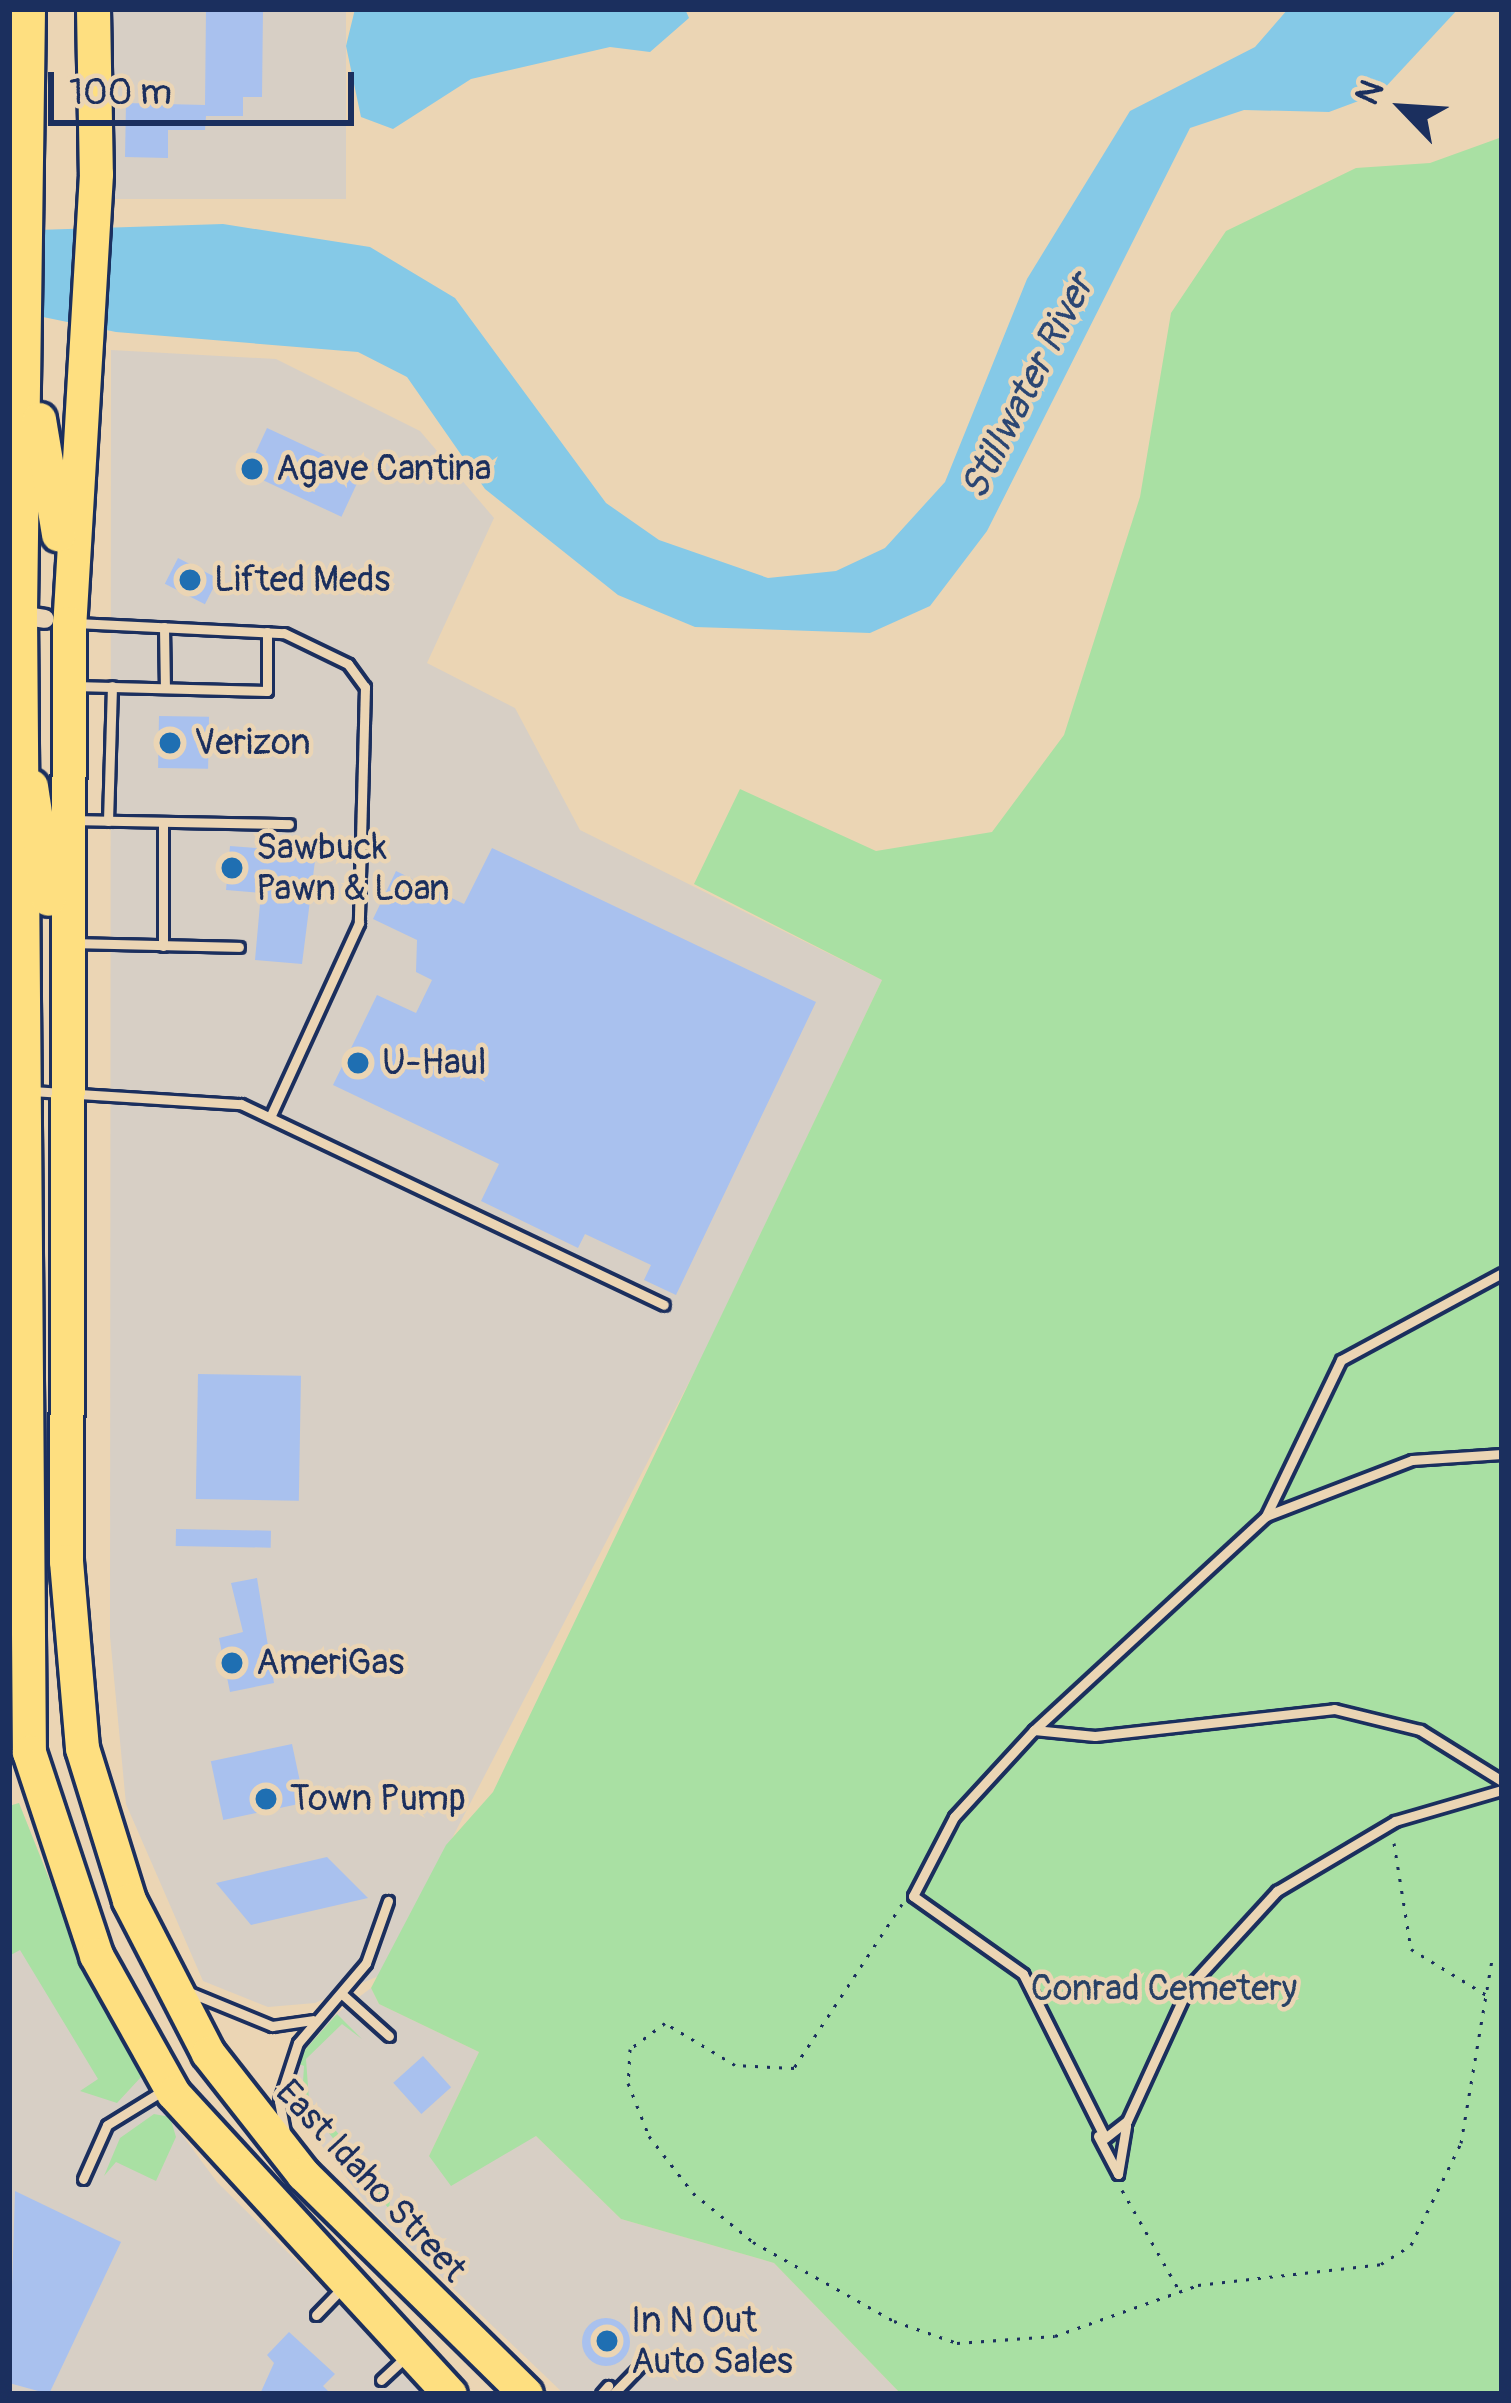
<!DOCTYPE html>
<html>
<head>
<meta charset="utf-8">
<style>
  body { margin:0 }
  #map { position:relative; width:1511px; height:2403px; overflow:hidden; background:#ebd5b4; font-family:Pangolin,sans-serif }
  div>[style] { position:absolute }
  .built>* { inset:0; background:#d7cfc5; transform-origin:0 0 }
  .green>* { inset:0; background:#a9e0a3 }
  .water>* { inset:0; background:#85c9e7 }
  .building>* { inset:0; background:#a9c1ee; transform-origin:0 0 }
  .round { border-radius:50% }
  .path>* { height:3px; margin-top:-1.5px; transform-origin:0; background:repeating-linear-gradient(90deg,#1b2f5e 0 3px,transparent 0 12px) }
  .roads { filter:drop-shadow(3px 0 #1b2f5e) drop-shadow(-3px 0 #1b2f5e) drop-shadow(0 3px #1b2f5e) drop-shadow(0 -3px #1b2f5e) }
  .service>* { height:9px; margin:-4.5px; padding:0 4.5px; transform-origin:4.5px; border-radius:4.5px; background:#ebd5b4 }
  .minor>* { height:18px; margin:-9px; padding:0 9px; transform-origin:9px; border-radius:9px; background:#ebd5b4 }
  .trunk>* { height:33px; margin:-16.5px; padding:0 16.5px; transform-origin:16.5px; border-radius:16.5px; background:#fedf80 }
  .dots>* { width:33px; height:33px; translate:-50% -50%; box-sizing:border-box; border:6px solid #ebd5b4; border-radius:50% }
  span { translate:-50% -50%; white-space:nowrap; text-align:center; line-height:1.15; -webkit-text-stroke:9px #ebd5b4; paint-order:stroke }
  .poi-label { font-size:36px; color:#1b2f5e }
  .left { translate:0 -50%; text-align:left }
  .park-label { font-size:36px; color:#294165 }
  .street-label { font-size:36px; color:#1b2f5e }
  .water-label { font-size:39px; color:#2b4673; font-style:italic }
  .frame { position:absolute; inset:0; border:12px solid #1b2f5e; pointer-events:none }
  .north { position:absolute; left:1343px; top:48px; width:120px; height:120px; -webkit-text-stroke:9px #ebd5b4; paint-order:stroke; rotate:295deg; font-size:33px; font-weight:700; line-height:48px; text-align:center; color:#1b2f5e }
  .north::after { content:''; display:block; margin:auto; width:42px; height:54px; background:#1b2f5e; clip-path:polygon(50% 0,100% 100%,50% 72%,0 100%) }
  .scale { position:absolute; left:48px; top:72px; width:306px; height:54px; box-sizing:border-box; border:6px solid #1b2f5e; border-top:0; padding-left:15px; font-size:36px; line-height:42px; white-space:nowrap; color:#1b2f5e; -webkit-text-stroke:9px #ebd5b4; paint-order:stroke }
</style>
</head>
<body>
<div id="map">
  <div class="built">
    <div style="left:113px;top:9px;width:233px;height:190px"></div>
    <div style="clip-path:polygon(111px 350px,276px 359px,420px 431px,494px 518px,427px 663px,515px 708px,580px 830px,882px 980px,700px 1361px,381px 1975px,315px 2003px,268px 2007px,203px 1981px,126px 1804px,110px 1636px)"></div>
    <div style="clip-path:polygon(19px 1803px,87px 1975px,168px 2116px,217px 2182px,430px 2394px,9px 2394px,9px 1806px)"></div>
    <div style="clip-path:polygon(371px 1988px,379px 2004px,479px 2052px,429px 2156px,536px 2136px,621px 2219px,774px 2263px,901px 2394px,564px 2394px,371px 2210px,293px 2108px,294px 2062px,311px 2033px)"></div>
  </div>
  <div class="green">
    <div style="clip-path:polygon(1502px 137px,1502px 2394px,901px 2394px,774px 2263px,621px 2219px,536px 2136px,451px 2186px,429px 2156px,479px 2052px,379px 2004px,371px 1988px,446px 1845px,493px 1792px,882px 980px,694px 884px,740px 789px,876px 851px,992px 832px,1064px 735px,1140px 497px,1171px 313px,1226px 231px,1356px 168px,1430px 163px)"></div>
    <div style="clip-path:polygon(19px 1803px,87px 1974px,142px 2076px,117px 2103px,80px 2091px,98px 2079px,20px 1950px,9px 1956px,9px 1806px)"></div>
    <div style="clip-path:polygon(337px 2014px,362px 2039px,342px 2024px,306px 2059px,309px 2100px,391px 2194px,389px 2209px,302px 2099px,304px 2066px,294px 2062px)"></div>
    <div style="clip-path:polygon(154px 2114px,170px 2117px,176px 2137px,156px 2181px,116px 2162px,104px 2176px,120px 2138px)"></div>
  </div>
  <div class="water">
    <div style="clip-path:polygon(355px 9px,685px 9px,689px 18px,650px 52px,610px 47px,471px 79px,393px 129px,361px 117px,346px 46px)"></div>
    <div style="clip-path:polygon(1288px 9px,1458px 9px,1380px 93px,1329px 112px,1244px 110px,1190px 128px,987px 531px,930px 606px,870px 633px,695px 627px,618px 595px,485px 489px,407px 377px,358px 352px,116px 332px,9px 310px,37px 230px,223px 224px,370px 247px,455px 298px,606px 503px,659px 540px,768px 578px,836px 571px,885px 548px,945px 482px,1027px 279px,1130px 111px,1255px 47px)"></div>
  </div>
  <div class="building">
    <div style="clip-path:polygon(206px 9px,263px 9px,262px 97px,243px 97px,243px 116px,206px 116px,205px 130px,168px 130px,168px 158px,125px 157px,126px 103px,205px 105px)"></div>
    <div style="left:267px;top:428px;width:105px;height:49px;rotate:25deg"></div>
    <div style="left:178px;top:558px;width:45px;height:29px;rotate:27deg"></div>
    <div style="left:159px;top:716px;width:50px;height:52px;rotate:1deg"></div>
    <div style="clip-path:polygon(230px 846px,316px 853px,302px 964px,255px 960px,261px 893px,226px 890px)"></div>
    <div style="clip-path:polygon(492px 848px,816px 1002px,676px 1295px,644px 1280px,651px 1265px,585px 1234px,578px 1248px,481px 1201px,499px 1164px,333px 1085px,377px 995px,416px 1013px,432px 980px,416px 972px,417px 940px,373px 919px,396px 871px,464px 904px)"></div>
    <div style="left:198px;top:1374px;width:103px;height:125px;rotate:1deg"></div>
    <div style="left:176px;top:1529px;width:95px;height:17px;rotate:1deg"></div>
    <div style="clip-path:polygon(257px 1578px,274px 1683px,230px 1692px,219px 1638px,243px 1632px,231px 1583px)"></div>
    <div style="left:292px;top:1744px;width:60px;height:83px;rotate:78deg"></div>
    <div style="clip-path:polygon(327px 1857px,368px 1898px,251px 1925px,216px 1883px)"></div>
    <div style="left:423px;top:2056px;width:42px;height:40px;rotate:48deg"></div>
    <div style="clip-path:polygon(15px 2191px,121px 2242px,49px 2394px,9px 2383px)"></div>
    <div class="round" style="left:582px;top:2318px;width:48px;height:48px"></div>
    <div style="clip-path:polygon(289px 2332px,335px 2374px,323px 2386px,331px 2394px,260px 2394px,274px 2363px,267px 2355px)"></div>
  </div>
  <div class="path">
    <div style="left:1394px;top:1843px;width:107px;rotate:80.9deg"></div>
    <div style="left:1411px;top:1949px;width:90px;rotate:31.4deg"></div>
    <div style="left:902px;top:1904px;width:196px;rotate:123.4deg"></div>
    <div style="left:794px;top:2068px;width:59px;rotate:-177.1deg"></div>
    <div style="left:735px;top:2065px;width:82px;rotate:-149deg"></div>
    <div style="left:665px;top:2023px;width:44px;rotate:143.4deg"></div>
    <div style="left:630px;top:2049px;width:34px;rotate:93deg"></div>
    <div style="left:628px;top:2083px;width:57px;rotate:68.4deg"></div>
    <div style="left:649px;top:2136px;width:72px;rotate:52.3deg"></div>
    <div style="left:693px;top:2193px;width:77px;rotate:39.2deg"></div>
    <div style="left:753px;top:2242px;width:162px;rotate:29.3deg"></div>
    <div style="left:894px;top:2321px;width:67px;rotate:19.2deg"></div>
    <div style="left:957px;top:2343px;width:98px;rotate:-4.1deg"></div>
    <div style="left:1055px;top:2336px;width:152px;rotate:-19.6deg"></div>
    <div style="left:1198px;top:2285px;width:184px;rotate:-6.5deg"></div>
    <div style="left:1381px;top:2264px;width:36px;rotate:-32deg"></div>
    <div style="left:1411px;top:2245px;width:114px;rotate:-63.9deg"></div>
    <div style="left:1461px;top:2143px;width:192px;rotate:-80.4deg"></div>
    <div style="left:1122px;top:2190px;width:115px;rotate:60.3deg"></div>
  </div>
  <div class="roads">
    <div class="service">
      <div style="left:76px;top:623px;width:208px;rotate:2.8deg"></div>
      <div style="left:284px;top:633px;width:71px;rotate:25.8deg"></div>
      <div style="left:348px;top:664px;width:29px;rotate:54deg"></div>
      <div style="left:365px;top:687px;width:236px;rotate:91.5deg"></div>
      <div style="left:359px;top:923px;width:211px;rotate:114.6deg"></div>
      <div style="left:164px;top:627px;width:61px;rotate:89.1deg"></div>
      <div style="left:74px;top:686px;width:193px;rotate:1.5deg"></div>
      <div style="left:267px;top:691px;width:59px;rotate:-90deg"></div>
      <div style="left:75px;top:820px;width:214px;rotate:1.1deg"></div>
      <div style="left:108px;top:821px;width:135px;rotate:-88.3deg"></div>
      <div style="left:75px;top:943px;width:164px;rotate:1.4deg"></div>
      <div style="left:163px;top:946px;width:124px;rotate:-90deg"></div>
      <div style="left:32px;top:1091px;width:209px;rotate:3.6deg"></div>
      <div style="left:241px;top:1104px;width:468px;rotate:25.4deg"></div>
      <div style="left:1502px;top:1273px;width:183px;rotate:151.6deg"></div>
      <div style="left:1341px;top:1360px;width:173px;rotate:115.7deg"></div>
      <div style="left:1266px;top:1516px;width:316px;rotate:137.3deg"></div>
      <div style="left:1034px;top:1730px;width:118px;rotate:132.6deg"></div>
      <div style="left:954px;top:1817px;width:89px;rotate:117.4deg"></div>
      <div style="left:913px;top:1896px;width:135px;rotate:35.3deg"></div>
      <div style="left:1023px;top:1974px;width:183px;rotate:63.4deg"></div>
      <div style="left:1105px;top:2138px;width:28px;rotate:-38deg"></div>
      <div style="left:1127px;top:2121px;width:146px;rotate:-65.4deg"></div>
      <div style="left:1188px;top:1988px;width:132px;rotate:-47.5deg"></div>
      <div style="left:1277px;top:1891px;width:137px;rotate:-30.7deg"></div>
      <div style="left:1395px;top:1821px;width:111px;rotate:-16.2deg"></div>
      <div style="left:1266px;top:1516px;width:156px;rotate:-21deg"></div>
      <div style="left:1412px;top:1460px;width:90px;rotate:-3.8deg"></div>
      <div style="left:1034px;top:1730px;width:61px;rotate:5.6deg"></div>
      <div style="left:1095px;top:1736px;width:241px;rotate:-6.4deg"></div>
      <div style="left:1334px;top:1709px;width:89px;rotate:13.7deg"></div>
      <div style="left:1420px;top:1730px;width:97px;rotate:31.9deg"></div>
      <div style="left:189px;top:1992px;width:90px;rotate:22.3deg"></div>
      <div style="left:272px;top:2026px;width:41px;rotate:-8.3deg"></div>
      <div style="left:342px;top:1994px;width:63px;rotate:41.8deg"></div>
      <div style="left:285px;top:2132px;width:32px;rotate:-101deg"></div>
      <div style="left:279px;top:2101px;width:61px;rotate:-71.9deg"></div>
      <div style="left:298px;top:2043px;width:105px;rotate:-49.6deg"></div>
      <div style="left:366px;top:1963px;width:66px;rotate:-70.5deg"></div>
      <div style="left:1098px;top:2136px;width:43px;rotate:62.2deg"></div>
      <div style="left:1118px;top:2174px;width:49px;rotate:-80.5deg"></div>
      <div style="left:83px;top:2179px;width:59px;rotate:-66deg"></div>
      <div style="left:107px;top:2125px;width:67px;rotate:-31.6deg"></div>
      <div style="left:316px;top:2315px;width:37px;rotate:-46deg"></div>
      <div style="left:381px;top:2380px;width:37px;rotate:-43deg"></div>
      <div style="left:614px;top:2393px;width:43px;rotate:-45.9deg"></div>
      <div style="left:601px;top:2394px;width:11px;rotate:-49deg"></div>
    </div>
    <div class="minor">
      <div style="left:14px;top:614px;width:31px;rotate:9deg"></div>
    </div>
    <div class="trunk">
      <div style="left:28px;top:9px;width:606px;rotate:90.76deg"></div>
      <div style="left:20px;top:615px;width:1137px;rotate:89.55deg"></div>
      <div style="left:29px;top:1752px;width:214px;rotate:71.7deg"></div>
      <div style="left:96px;top:1955px;width:158px;rotate:60.8deg"></div>
      <div style="left:173px;top:2093px;width:409px;rotate:47.4deg"></div>
      <div style="left:93px;top:9px;width:165px;rotate:89deg"></div>
      <div style="left:96px;top:174px;width:450px;rotate:93.4deg"></div>
      <div style="left:69px;top:623px;width:938px;rotate:90.18deg"></div>
      <div style="left:66px;top:1561px;width:188px;rotate:85.1deg"></div>
      <div style="left:82px;top:1748px;width:159px;rotate:72.8deg"></div>
      <div style="left:129px;top:1900px;width:172px;rotate:62.7deg"></div>
      <div style="left:208px;top:2053px;width:154px;rotate:51.9deg"></div>
      <div style="left:303px;top:2174px;width:313px;rotate:44.6deg"></div>
      <div style="left:39px;top:419px;width:117px;rotate:80.6deg"></div>
      <div style="left:31px;top:786px;width:114px;rotate:81.4deg"></div>
    </div>
  </div>
  <div class="dots">
    <div style="left:252px;top:469px;background:#1f6fb2"></div>
    <div style="left:190px;top:580px;background:#1f6fb2"></div>
    <div style="left:170px;top:743px;background:#1f6fb2"></div>
    <div style="left:232px;top:868px;background:#1f6fb2"></div>
    <div style="left:358px;top:1063px;background:#1f6fb2"></div>
    <div style="left:232px;top:1663px;background:#1f6fb2"></div>
    <div style="left:266px;top:1799px;background:#1f6fb2"></div>
    <div style="left:607px;top:2341px;background:#1f6fb2"></div>
  </div>
  <div class="poi-label">
    <span class="left" style="left:276px;top:469px">Agave Cantina</span>
    <span class="left" style="left:214px;top:580px">Lifted Meds</span>
    <span class="left" style="left:194px;top:743px">Verizon</span>
    <span class="left" style="left:256px;top:868px">Sawbuck<br>Pawn &amp; Loan</span>
    <span class="left" style="left:382px;top:1063px">U-Haul</span>
    <span class="left" style="left:256px;top:1663px">AmeriGas</span>
    <span class="left" style="left:290px;top:1799px">Town Pump</span>
    <span class="left" style="left:631px;top:2341px">In N Out<br>Auto Sales</span>
  </div>
  <div class="park-label">
    <span style="left:1164px;top:1989px">Conrad Cemetery</span>
  </div>
  <div class="street-label">
    <span style="left:371px;top:2181px;rotate:47deg">East Idaho Street</span>
  </div>
  <div class="water-label">
    <span style="left:1028px;top:387px;rotate:-63deg">Stillwater River</span>
  </div>
  <div class="frame"></div>
  <div class="north">N</div>
  <div class="scale">100 m</div>
</div>
</body>
</html>
